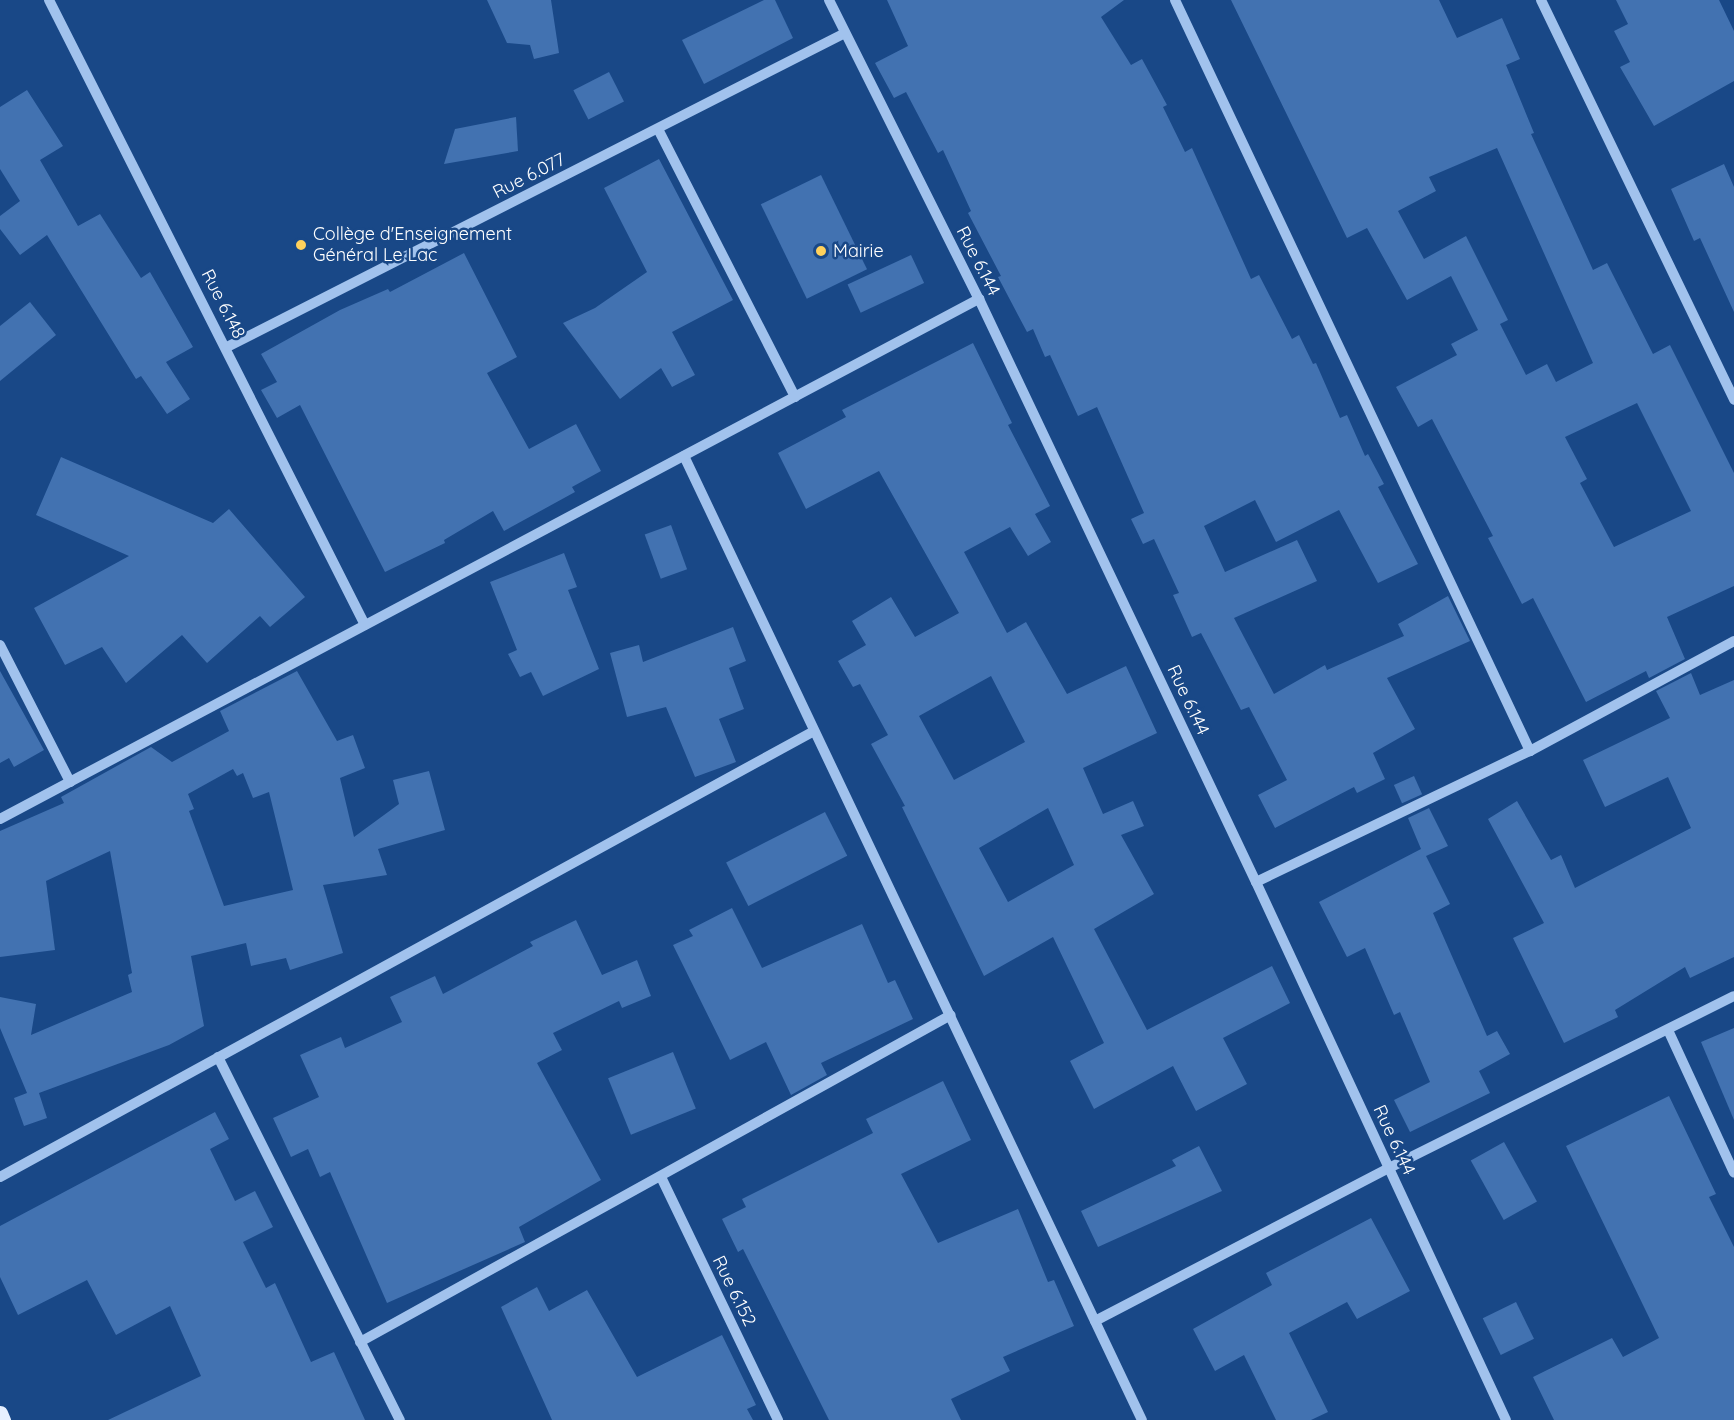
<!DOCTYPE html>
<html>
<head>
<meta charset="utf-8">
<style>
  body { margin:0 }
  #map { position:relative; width:1734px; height:1420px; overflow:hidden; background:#194887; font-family:Quicksand,sans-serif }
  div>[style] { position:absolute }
  .building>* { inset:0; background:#4272b1; transform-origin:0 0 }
  .minor>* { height:10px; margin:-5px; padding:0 5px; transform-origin:5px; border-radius:5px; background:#a1c2ed }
  .major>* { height:15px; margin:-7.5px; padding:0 7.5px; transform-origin:7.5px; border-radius:7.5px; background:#e6f0ff }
  .dots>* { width:16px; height:16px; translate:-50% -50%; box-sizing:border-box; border:3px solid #194887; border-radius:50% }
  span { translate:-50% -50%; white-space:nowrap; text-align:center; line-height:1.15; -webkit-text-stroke:5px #194887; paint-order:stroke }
  .street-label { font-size:18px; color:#fff }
  .poi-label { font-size:18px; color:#fff }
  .left { translate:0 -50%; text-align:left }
</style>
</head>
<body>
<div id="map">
  <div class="building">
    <div style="clip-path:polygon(487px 0,551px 0,559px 53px,534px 59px,530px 45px,507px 43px)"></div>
    <div style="clip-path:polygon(764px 0,775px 0,793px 38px,704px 84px,682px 40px)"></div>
    <div style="clip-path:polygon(887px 0,1124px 0,1101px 17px,1131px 65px,1142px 59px,1167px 105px,1163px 107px,1185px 152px,1192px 148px,1251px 279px,1259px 275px,1292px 339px,1299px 335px,1313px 364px,1316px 363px,1340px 418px,1347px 415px,1365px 456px,1368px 454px,1384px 484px,1378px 487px,1418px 564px,1378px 583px,1339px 510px,1276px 542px,1255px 500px,1204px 526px,1225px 572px,1297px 540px,1317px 581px,1234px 618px,1274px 694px,1325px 665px,1327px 670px,1404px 636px,1398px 624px,1448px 596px,1470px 641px,1387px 678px,1415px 729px,1373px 753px,1385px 779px,1357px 793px,1354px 787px,1275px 828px,1258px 795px,1287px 780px,1249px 707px,1241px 710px,1201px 633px,1192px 637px,1173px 595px,1179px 593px,1154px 539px,1143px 544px,1131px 519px,1144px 513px,1097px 407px,1078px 416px,1050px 355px,1045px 357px,1033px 329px,1027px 332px,998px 277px,1001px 276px,968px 213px,971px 211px,943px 150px,938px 153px,906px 92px,894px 98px,875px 63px,908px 46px)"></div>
    <div style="clip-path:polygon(evenodd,1231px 0,1439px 0,1457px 38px,1502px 18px,1520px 59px,1506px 65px,1534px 133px,1531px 134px,1593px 270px,1607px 263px,1653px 354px,1670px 345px,1734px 473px,1734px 586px,1667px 617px,1685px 659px,1649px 678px,1646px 671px,1586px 702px,1533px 598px,1522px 604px,1488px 538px,1493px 536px,1432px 419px,1418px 427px,1396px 387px,1457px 355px,1451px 344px,1478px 330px,1451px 276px,1407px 300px,1367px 228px,1347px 238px,1231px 0,1497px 148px,1593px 363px,1556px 382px,1547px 364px,1526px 375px,1500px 324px,1508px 320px,1466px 236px,1424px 259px,1398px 211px,1436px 191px,1429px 177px,1497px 148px,1231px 0,1637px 403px,1691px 511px,1614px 547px,1580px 483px,1587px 479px,1565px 437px,1637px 403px)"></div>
    <div style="clip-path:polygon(1616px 0,1719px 0,1734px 31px,1734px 81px,1654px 126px,1620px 67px,1630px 62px,1614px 31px,1628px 24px)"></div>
    <div style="left:609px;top:72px;width:33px;height:40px;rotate:63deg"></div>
    <div style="clip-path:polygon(27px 90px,63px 146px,40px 160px,78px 226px,100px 214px,141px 278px,150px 272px,193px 347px,166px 362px,190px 399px,167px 414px,141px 376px,136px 379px,47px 235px,20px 255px,0 229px,0 216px,20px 201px,0 169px,0 107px)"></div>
    <div style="clip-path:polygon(516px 117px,518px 151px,444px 164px,455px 129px)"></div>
    <div style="clip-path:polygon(659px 159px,733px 300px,672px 332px,695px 375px,672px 387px,661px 368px,620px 399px,563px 323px,595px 308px,647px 272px,604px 188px)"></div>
    <div style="clip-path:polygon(1724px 164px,1734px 187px,1734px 312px,1700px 238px,1694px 241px,1671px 189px)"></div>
    <div style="left:821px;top:175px;width:105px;height:67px;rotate:64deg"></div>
    <div style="clip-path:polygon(464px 253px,517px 357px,487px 373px,529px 449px,576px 424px,601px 471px,572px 487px,575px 492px,504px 531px,493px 511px,444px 540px,445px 543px,385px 572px,300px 405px,277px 418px,261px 390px,277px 382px,261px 354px,340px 310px,388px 289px,390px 292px)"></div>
    <div style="left:911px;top:255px;width:31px;height:70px;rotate:65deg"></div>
    <div style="clip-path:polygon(30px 302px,56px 335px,0 381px,0 326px)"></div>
    <div style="clip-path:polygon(evenodd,973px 343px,1012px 423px,1008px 425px,1050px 506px,1035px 514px,1051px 542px,1028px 556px,1010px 527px,964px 552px,1007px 633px,1026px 622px,1067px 694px,1126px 666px,1157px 733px,1083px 768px,1103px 814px,1133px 801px,1144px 826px,1121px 835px,1154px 894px,1094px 929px,1147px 1030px,1272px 966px,1290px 1003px,1223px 1038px,1247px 1084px,1196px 1111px,1173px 1066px,1094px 1109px,1070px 1061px,1104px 1043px,1053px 937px,984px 976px,902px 807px,905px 806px,871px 744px,888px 735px,860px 684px,853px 687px,838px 661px,866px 645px,852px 621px,891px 597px,915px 637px,959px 613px,879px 471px,806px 509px,778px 453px,846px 417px,842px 410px,973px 343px,991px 676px,1025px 742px,954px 780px,919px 716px,991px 676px,973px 343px,1048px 808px,1074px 865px,1008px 902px,979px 848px,1048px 808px)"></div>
    <div style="clip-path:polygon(61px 457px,213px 523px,229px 509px,305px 597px,270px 627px,260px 616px,207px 663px,182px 635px,126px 683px,102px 647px,65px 665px,34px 608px,129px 556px,36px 515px)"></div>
    <div style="left:671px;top:525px;width:47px;height:28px;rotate:70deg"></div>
    <div style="clip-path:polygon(564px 553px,577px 587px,568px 590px,599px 669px,543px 696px,531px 672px,520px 677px,508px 654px,517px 650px,490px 582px)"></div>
    <div style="clip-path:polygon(733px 627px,746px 661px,729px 668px,744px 709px,719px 719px,736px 762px,695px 777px,666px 707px,627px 717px,610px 653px,639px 645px,643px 662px)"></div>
    <div style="clip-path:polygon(0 671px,44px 750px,14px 767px,9px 758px,0 763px)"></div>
    <div style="clip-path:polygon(evenodd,297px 671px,337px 741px,353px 735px,365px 768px,340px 778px,354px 837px,399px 804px,393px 780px,429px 771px,445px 830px,378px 849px,387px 875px,323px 885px,343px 953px,290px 970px,286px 958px,251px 966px,246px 943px,191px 956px,204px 1026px,169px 1045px,39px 1093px,47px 1118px,24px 1126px,14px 1098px,27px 1093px,0 1028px,0 997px,36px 1004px,31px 1035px,132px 992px,128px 975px,132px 973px,110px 851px,46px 881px,55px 950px,0 957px,0 831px,64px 803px,61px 797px,151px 747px,172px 762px,229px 731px,220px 711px,297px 671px,233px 769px,237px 776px,243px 773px,253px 798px,269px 792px,293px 890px,224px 906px,189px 811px,194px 809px,188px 794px,233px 769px)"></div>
    <div style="clip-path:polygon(1691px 673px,1700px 695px,1734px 680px,1734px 957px,1690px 978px,1685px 967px,1615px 1010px,1618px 1017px,1564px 1043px,1513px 938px,1544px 923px,1488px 819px,1517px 801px,1551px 860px,1561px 855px,1575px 888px,1691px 828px,1668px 777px,1605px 807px,1583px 760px,1670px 718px,1656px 691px)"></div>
    <div style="left:1414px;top:776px;width:20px;height:22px;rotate:66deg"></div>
    <div style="clip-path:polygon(1429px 808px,1448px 846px,1426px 856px,1450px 904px,1433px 913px,1487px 1036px,1497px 1031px,1510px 1054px,1479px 1071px,1490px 1093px,1410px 1132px,1394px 1100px,1430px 1082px,1400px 1012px,1394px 1015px,1365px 948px,1347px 957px,1319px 902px,1421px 849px,1408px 818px)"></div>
    <div style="left:825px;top:812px;width:49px;height:111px;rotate:63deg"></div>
    <div style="clip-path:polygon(732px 908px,762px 968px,862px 924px,888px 983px,895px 980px,913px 1019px,821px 1063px,827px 1075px,791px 1095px,766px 1042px,730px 1060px,673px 945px,693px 936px,689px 930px)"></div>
    <div style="clip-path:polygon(576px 920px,602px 975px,637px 960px,651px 996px,622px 1008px,619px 1001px,553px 1033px,562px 1050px,537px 1063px,601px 1180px,519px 1227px,525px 1242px,387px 1303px,330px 1172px,320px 1177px,308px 1149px,291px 1157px,273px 1118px,319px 1097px,300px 1055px,341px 1037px,345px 1048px,402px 1022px,390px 997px,435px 976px,443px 994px,533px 946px,530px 942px)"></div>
    <div style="clip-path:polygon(1734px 1028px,1734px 1120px,1701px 1042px)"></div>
    <div style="left:673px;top:1052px;width:61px;height:70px;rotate:68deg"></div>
    <div style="clip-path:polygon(943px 1081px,971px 1140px,901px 1174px,938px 1243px,1018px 1209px,1048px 1282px,1054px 1280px,1074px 1326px,1003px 1357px,1010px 1371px,951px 1399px,961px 1420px,829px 1420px,743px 1249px,738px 1252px,722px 1219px,746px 1207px,742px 1199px,873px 1133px,866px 1119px)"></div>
    <div style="clip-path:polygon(1669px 1096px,1716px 1194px,1709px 1197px,1734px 1247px,1734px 1420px,1554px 1420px,1533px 1377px,1612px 1338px,1623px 1357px,1659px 1338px,1566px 1146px)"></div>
    <div style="clip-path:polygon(215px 1112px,229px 1139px,210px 1149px,235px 1201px,255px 1191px,273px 1227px,243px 1242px,266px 1288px,275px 1283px,311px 1362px,334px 1352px,365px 1420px,108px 1420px,201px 1376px,170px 1306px,116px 1335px,87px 1280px,18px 1315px,0 1277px,0 1226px)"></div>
    <div style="left:1504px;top:1142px;width:68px;height:38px;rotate:61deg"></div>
    <div style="clip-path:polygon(1199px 1146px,1222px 1191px,1098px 1247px,1081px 1211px,1176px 1166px,1172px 1160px)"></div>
    <div style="clip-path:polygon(1371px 1218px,1410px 1291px,1357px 1319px,1347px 1302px,1289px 1333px,1328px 1412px,1311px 1420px,1276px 1420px,1244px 1355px,1215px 1371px,1193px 1329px,1272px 1285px,1266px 1273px)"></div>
    <div style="clip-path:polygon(537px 1287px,549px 1311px,587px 1290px,637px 1377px,722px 1335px,756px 1405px,747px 1409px,753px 1420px,552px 1420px,501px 1307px)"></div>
    <div style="left:1516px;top:1302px;width:41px;height:37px;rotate:64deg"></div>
  </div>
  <div class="minor">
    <div style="left:49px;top:0;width:700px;rotate:63.18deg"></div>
    <div style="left:829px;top:0;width:335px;rotate:63.4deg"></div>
    <div style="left:979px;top:299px;width:645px;rotate:64.59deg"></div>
    <div style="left:1256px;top:882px;width:593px;rotate:65.08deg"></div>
    <div style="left:1175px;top:0;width:831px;rotate:64.7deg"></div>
    <div style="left:1541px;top:0;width:444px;rotate:64.2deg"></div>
    <div style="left:658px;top:129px;width:301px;rotate:62.9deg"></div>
    <div style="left:227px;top:347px;width:693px;rotate:-26.93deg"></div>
    <div style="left:684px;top:456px;width:1067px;rotate:64.59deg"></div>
    <div style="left:0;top:645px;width:154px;rotate:62.9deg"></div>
    <div style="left:0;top:819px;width:1109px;rotate:-27.98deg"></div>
    <div style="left:1256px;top:882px;width:304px;rotate:-25.6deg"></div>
    <div style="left:1530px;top:751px;width:232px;rotate:-28.3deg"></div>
    <div style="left:1668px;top:1030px;width:157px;rotate:65.2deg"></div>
    <div style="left:218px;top:1057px;width:406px;rotate:63.4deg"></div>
    <div style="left:0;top:1177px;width:926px;rotate:-28.72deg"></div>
    <div style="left:661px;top:1177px;width:270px;rotate:64.3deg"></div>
    <div style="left:1095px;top:1321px;width:331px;rotate:-27.5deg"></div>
    <div style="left:1389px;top:1168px;width:385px;rotate:-26.5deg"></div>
    <div style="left:360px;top:1342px;width:675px;rotate:-28.96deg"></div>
  </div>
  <div class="major">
    <div style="left:0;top:1413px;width:8px;rotate:67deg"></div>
  </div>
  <div class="dots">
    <div style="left:301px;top:245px;background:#ffd15c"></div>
    <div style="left:821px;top:251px;background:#ffd15c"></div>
  </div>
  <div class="street-label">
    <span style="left:529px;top:176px;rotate:-27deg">Rue 6.077</span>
    <span style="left:978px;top:261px;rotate:63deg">Rue 6.144</span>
    <span style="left:223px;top:304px;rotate:63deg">Rue 6.148</span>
    <span style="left:1188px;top:700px;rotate:65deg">Rue 6.144</span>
    <span style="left:1394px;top:1140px;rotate:65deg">Rue 6.144</span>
    <span style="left:734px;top:1291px;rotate:64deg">Rue 6.152</span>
  </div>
  <div class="poi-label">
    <span class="left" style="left:313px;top:245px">Collège d'Enseignement<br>Général Le Lac</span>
    <span class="left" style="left:833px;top:251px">Mairie</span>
  </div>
</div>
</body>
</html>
